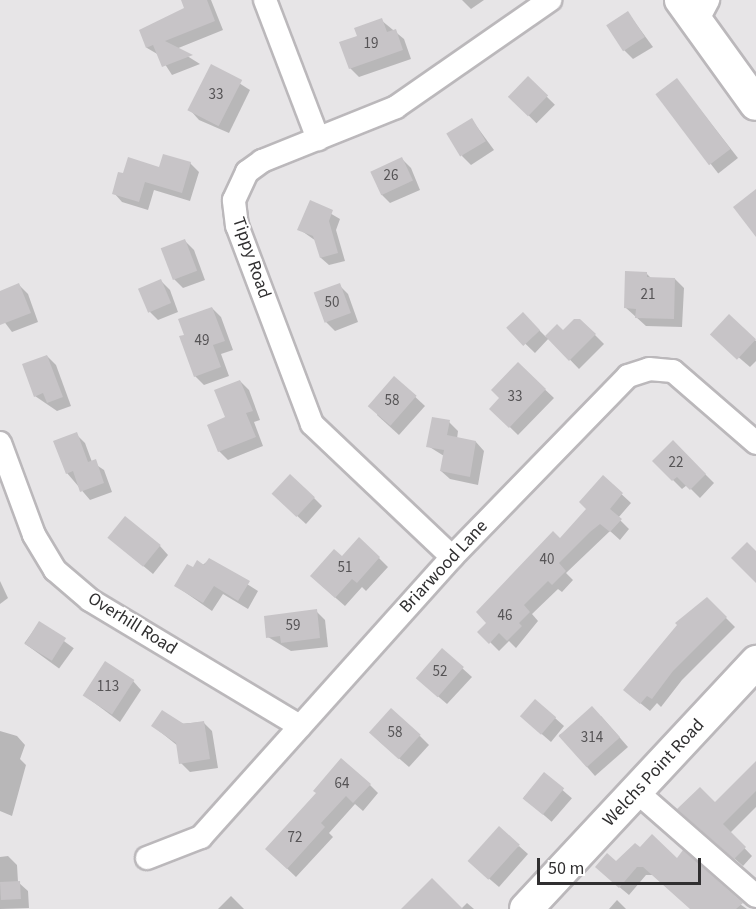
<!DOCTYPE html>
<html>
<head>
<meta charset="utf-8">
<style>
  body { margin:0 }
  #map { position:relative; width:756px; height:909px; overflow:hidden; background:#e7e5e7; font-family:"Source Sans 3",sans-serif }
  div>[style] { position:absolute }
  .shadow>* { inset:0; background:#0003; transform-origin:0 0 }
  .building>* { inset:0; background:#c7c4c7; transform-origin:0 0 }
  .roads { filter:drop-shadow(2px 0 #bbb8bb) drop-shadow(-2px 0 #bbb8bb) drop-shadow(0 2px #bbb8bb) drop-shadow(0 -2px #bbb8bb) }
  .street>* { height:22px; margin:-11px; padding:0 11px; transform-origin:11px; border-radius:11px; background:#fff }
  .secondary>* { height:32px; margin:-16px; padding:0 16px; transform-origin:16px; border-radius:16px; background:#fff }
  span { translate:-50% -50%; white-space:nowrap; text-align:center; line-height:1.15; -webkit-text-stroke:4.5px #fff; paint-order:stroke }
  .number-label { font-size:15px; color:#565456 }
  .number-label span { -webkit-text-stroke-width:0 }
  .street-label { font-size:18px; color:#302f30 }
  .scale { position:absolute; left:537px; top:858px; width:164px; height:27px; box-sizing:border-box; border:3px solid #302f30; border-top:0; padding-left:8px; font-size:18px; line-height:21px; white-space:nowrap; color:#302f30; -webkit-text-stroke:4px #fff; paint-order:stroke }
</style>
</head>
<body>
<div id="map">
  <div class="shadow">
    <div style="clip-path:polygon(182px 0,211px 0,223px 30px,176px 49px,200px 64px,172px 75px,159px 55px,147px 48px,141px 30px,186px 9px)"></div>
    <div style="clip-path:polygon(462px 0,484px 0,471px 9px)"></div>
    <div style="clip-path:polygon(628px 13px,653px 47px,633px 59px,624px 50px)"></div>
    <div style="clip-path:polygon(381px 20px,404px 39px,411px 59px,359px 77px,350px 68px,359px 36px)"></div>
    <div style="clip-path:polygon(212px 66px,250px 90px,229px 133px,199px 120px,191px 111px)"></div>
    <div style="left:528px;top:78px;width:38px;height:26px;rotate:45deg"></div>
    <div style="left:677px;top:80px;width:99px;height:25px;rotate:52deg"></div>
    <div style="clip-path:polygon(472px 120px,494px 150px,471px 165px,462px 156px)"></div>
    <div style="clip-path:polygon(402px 159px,411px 168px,420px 190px,390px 203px,381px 194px)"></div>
    <div style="clip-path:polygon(190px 163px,199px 172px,190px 201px,154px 190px,148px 210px,122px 202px,114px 193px,160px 169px)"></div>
    <div style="clip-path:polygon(311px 202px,340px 219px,336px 230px,345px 261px,329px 265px,321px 258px,316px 241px,299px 229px)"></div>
    <div style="clip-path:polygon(185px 241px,194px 250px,205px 280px,183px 288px,174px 279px)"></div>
    <div style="clip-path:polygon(646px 273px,652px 279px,675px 279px,684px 288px,682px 327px,646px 326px,626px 308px)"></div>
    <div style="clip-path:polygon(161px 281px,170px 290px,178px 312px,158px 320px,149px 311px)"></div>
    <div style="clip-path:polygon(19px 285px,28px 294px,38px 322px,12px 332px,0 316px,0 292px)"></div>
    <div style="clip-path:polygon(339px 285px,348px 294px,358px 322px,335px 331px,326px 322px)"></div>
    <div style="clip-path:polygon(212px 308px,221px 317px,233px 350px,221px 354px,229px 376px,204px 385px,195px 376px,185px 336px)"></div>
    <div style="clip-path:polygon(523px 314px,546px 337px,557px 326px,563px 332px,580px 320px,604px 344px,579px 369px,549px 338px,535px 353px,509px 328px)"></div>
    <div style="clip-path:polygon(729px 317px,756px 341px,756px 361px,750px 367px,722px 343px)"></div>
    <div style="clip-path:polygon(47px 356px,56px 365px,71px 406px,57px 411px,35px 396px)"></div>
    <div style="clip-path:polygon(518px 364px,554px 398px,518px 435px,491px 409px,501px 399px)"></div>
    <div style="clip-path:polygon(395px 378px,425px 406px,399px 435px,377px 415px)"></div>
    <div style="clip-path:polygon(240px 381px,249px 390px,260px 420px,254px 422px,263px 446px,228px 460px,219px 451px)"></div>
    <div style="clip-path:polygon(449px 422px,458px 431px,457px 439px,476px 442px,484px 451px,478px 485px,450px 479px,441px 471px,444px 456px,428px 446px)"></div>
    <div style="clip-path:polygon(76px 434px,85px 443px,92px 462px,104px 470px,112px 492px,90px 500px,67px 473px)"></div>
    <div style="clip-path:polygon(673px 442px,714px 483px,700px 498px,687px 485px,682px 489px,654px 461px)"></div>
    <div style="clip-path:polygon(603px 477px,631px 503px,618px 518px,629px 529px,620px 540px,610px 531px,566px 573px,573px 580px,562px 592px,558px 589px,532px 614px,538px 621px,516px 648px,509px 641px,499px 651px,480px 632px,588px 509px)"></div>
    <div style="clip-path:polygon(314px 498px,322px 506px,306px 524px,283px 503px)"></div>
    <div style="clip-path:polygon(118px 545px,160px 546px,168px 555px,153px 574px)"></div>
    <div style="clip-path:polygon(342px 558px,379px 558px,388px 567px,366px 591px,362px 587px,345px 606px,321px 585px)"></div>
    <div style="clip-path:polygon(209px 560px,258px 591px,248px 609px,223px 594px,212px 611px,176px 586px)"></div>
    <div style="clip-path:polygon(0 581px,8px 598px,0 604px)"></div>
    <div style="clip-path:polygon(707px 599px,735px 627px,682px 680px,661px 707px,657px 703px,650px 711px,634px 698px)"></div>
    <div style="clip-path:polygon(316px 611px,325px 620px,328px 647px,291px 651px,268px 637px)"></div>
    <div style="left:39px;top:623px;width:43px;height:25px;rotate:36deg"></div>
    <div style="clip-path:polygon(442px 650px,472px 677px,447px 704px,426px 686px)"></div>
    <div style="clip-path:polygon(133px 681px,141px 690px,120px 722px,84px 695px)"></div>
    <div style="clip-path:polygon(601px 716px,628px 747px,595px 776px,559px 735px)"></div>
    <div style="clip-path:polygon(522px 717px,555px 718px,564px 726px,551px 742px)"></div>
    <div style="clip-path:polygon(203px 722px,212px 731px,218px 768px,190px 772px,181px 763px,178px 746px,153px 726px)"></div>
    <div style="clip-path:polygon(0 731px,17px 736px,25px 745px,20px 759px,26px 765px,12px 816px,0 811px)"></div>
    <div style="clip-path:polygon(420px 736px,429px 745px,409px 767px,379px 741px)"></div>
    <div style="clip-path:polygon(756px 773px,756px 807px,730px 833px,752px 856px,743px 866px,687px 817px,715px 804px)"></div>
    <div style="left:544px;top:774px;width:37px;height:31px;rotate:41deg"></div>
    <div style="clip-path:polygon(370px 785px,378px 793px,363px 811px,355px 804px,329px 833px,333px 837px,296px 877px,276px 858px,318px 794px)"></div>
    <div style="clip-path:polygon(519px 846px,528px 854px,499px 887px,479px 870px)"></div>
    <div style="clip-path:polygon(640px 849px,677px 860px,747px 909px,691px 909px,653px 875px,646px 875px,629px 895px,605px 875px,616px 863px)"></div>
    <div style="clip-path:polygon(8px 856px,17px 865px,18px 882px,28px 891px,29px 908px,0 909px,0 857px)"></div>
    <div style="clip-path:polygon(231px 896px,244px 909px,218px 909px)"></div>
    <div style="clip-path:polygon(617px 900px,626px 909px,609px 909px)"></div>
    <div style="clip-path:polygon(467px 903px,474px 909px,461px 909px)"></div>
  </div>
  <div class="building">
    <div style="clip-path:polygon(181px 0,207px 0,215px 21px,165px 41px,193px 55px,162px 67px,153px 45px,146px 48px,139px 30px,184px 8px)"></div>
    <div style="left:628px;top:11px;width:31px;height:26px;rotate:57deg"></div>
    <div style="clip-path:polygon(382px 18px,387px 32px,396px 29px,403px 50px,349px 69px,339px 42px,357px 36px,354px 28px)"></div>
    <div style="left:211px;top:64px;width:35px;height:52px;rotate:27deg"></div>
    <div style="left:528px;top:76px;width:28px;height:29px;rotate:44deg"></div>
    <div style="left:677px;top:78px;width:89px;height:27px;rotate:53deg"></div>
    <div style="left:472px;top:118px;width:27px;height:30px;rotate:59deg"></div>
    <div style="clip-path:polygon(163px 154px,191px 162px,182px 193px,145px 182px,139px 202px,112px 194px,118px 172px,123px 173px,128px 157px,159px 167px)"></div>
    <div style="left:402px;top:157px;width:26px;height:35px;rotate:65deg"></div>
    <div style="clip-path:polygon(756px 189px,756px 237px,733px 207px)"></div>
    <div style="clip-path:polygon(310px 200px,333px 210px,329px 221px,338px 253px,320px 258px,313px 236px,297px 230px)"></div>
    <div style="left:185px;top:239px;width:34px;height:26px;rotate:69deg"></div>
    <div style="clip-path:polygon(625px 271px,647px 272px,647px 277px,675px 278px,674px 319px,635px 318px,636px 309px,624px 308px)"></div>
    <div style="left:161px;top:279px;width:26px;height:25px;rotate:67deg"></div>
    <div style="clip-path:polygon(19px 283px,31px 313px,0 325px,0 291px)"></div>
    <div style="left:340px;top:283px;width:32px;height:28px;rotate:70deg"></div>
    <div style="clip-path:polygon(212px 307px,225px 341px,213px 345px,221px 367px,194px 377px,179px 336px,184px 335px,178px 319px)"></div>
    <div style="left:523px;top:312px;width:25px;height:23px;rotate:47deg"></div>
    <div style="left:729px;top:314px;width:37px;height:28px;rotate:43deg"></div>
    <div style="clip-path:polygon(574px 319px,580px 319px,596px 334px,569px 361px,545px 336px,557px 324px,563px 330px)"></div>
    <div style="clip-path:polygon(47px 355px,63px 397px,47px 403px,43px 393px,34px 397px,22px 364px)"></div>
    <div style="clip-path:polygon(518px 362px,546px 389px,509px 428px,489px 409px,499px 398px,491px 390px)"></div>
    <div style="left:394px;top:376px;width:30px;height:40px;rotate:41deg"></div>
    <div style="clip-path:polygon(240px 380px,253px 411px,246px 413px,256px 437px,218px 452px,207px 425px,225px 417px,214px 390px)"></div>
    <div style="clip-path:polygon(432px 417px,450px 420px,447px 435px,476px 441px,470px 477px,440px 471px,444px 450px,426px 447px)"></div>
    <div style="clip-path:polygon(77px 432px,88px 462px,96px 459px,104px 483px,80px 492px,73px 471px,66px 474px,53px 441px)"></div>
    <div style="clip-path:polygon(673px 440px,706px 474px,690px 490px,677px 477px,672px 481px,652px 461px)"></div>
    <div style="left:290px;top:474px;width:34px;height:27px;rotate:43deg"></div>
    <div style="clip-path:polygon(603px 475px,623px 493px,610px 509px,622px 519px,610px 532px,600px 524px,590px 532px,559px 563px,566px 571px,552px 585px,548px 581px,524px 605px,530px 612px,519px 623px,522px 626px,507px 641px,499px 633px,489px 644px,477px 632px,486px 623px,476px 612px,553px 531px,560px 538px,586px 509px,579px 502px)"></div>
    <div style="left:125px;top:516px;width:46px;height:28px;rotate:39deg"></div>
    <div style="clip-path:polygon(359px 537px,380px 557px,357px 583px,352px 579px,335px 598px,310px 576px,334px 549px,342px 556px)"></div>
    <div style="clip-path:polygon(747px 542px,756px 551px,756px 583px,731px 558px)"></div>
    <div style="clip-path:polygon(209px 558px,250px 581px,238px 601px,214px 586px,203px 603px,174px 586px,187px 564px,193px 567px,197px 560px,204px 565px)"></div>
    <div style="clip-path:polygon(707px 597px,727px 617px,673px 671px,652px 699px,647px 696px,640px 704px,623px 690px,677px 625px,675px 623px)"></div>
    <div style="clip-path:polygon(317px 609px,320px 638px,281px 643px,280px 636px,266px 638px,264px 616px)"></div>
    <div style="left:39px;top:621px;width:32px;height:27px;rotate:32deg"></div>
    <div style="left:442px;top:648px;width:29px;height:40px;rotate:41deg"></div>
    <div style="left:105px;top:661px;width:35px;height:41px;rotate:33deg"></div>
    <div style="left:535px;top:699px;width:28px;height:23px;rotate:41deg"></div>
    <div style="left:592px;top:706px;width:42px;height:45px;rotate:48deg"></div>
    <div style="left:391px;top:708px;width:40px;height:33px;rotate:42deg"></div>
    <div style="clip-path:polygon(162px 710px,184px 724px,204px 721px,210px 759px,179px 764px,176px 743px,151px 726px)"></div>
    <div style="clip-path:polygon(341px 758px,371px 784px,353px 803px,346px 796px,321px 823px,325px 827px,287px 869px,265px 849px,316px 793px,313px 791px)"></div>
    <div style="clip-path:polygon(756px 761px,756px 791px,723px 824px,746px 847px,734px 859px,677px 809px,700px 787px,715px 802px)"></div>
    <div style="left:544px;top:772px;width:26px;height:34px;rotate:39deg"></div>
    <div style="left:499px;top:826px;width:28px;height:47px;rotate:42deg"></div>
    <div style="clip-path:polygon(652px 834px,677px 858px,683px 850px,743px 903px,736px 909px,690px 909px,643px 867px,637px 867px,619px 888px,595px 867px,607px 853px,616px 861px,635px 843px,640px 847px)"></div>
    <div style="clip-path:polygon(432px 878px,463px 909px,401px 909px)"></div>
    <div style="left:20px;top:881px;width:18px;height:20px;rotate:87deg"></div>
  </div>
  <div class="roads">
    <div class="street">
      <div style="left:265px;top:0;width:149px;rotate:69.1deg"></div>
      <div style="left:697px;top:21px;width:24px;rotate:-62deg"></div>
      <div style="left:0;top:443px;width:98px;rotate:69.7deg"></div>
      <div style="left:34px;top:535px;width:41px;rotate:59deg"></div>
      <div style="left:55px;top:570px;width:46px;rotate:40.6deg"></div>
      <div style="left:90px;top:600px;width:245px;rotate:31deg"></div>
      <div style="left:452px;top:557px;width:193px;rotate:-136.5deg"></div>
      <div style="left:312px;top:424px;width:212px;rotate:-110.7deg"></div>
      <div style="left:237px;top:226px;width:26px;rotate:-97deg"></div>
      <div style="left:234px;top:200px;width:31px;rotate:-65deg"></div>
      <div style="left:247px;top:172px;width:19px;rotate:-36deg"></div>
      <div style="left:262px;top:161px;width:144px;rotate:-21.9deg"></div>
      <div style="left:396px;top:107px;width:188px;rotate:-34.8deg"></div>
      <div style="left:637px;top:792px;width:158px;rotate:41.2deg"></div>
      <div style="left:147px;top:858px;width:58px;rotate:-21.3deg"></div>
      <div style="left:201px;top:837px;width:376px;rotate:-48.1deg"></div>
      <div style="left:452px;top:557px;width:252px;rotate:-45.8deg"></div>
      <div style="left:628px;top:376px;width:22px;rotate:-18deg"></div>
      <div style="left:649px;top:369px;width:24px;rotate:5deg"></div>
      <div style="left:673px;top:371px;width:110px;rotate:40.9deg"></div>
    </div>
    <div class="secondary">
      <div style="left:681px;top:0;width:128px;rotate:54.2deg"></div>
      <div style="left:526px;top:909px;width:338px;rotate:-47deg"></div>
    </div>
  </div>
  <div class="number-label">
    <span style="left:371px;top:44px">19</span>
    <span style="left:216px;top:95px">33</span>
    <span style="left:391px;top:176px">26</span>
    <span style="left:648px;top:295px">21</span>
    <span style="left:332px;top:303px">50</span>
    <span style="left:202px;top:341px">49</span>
    <span style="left:515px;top:397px">33</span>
    <span style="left:392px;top:401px">58</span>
    <span style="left:676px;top:463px">22</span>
    <span style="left:547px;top:560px">40</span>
    <span style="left:345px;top:568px">51</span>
    <span style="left:505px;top:616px">46</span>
    <span style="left:293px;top:626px">59</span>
    <span style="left:440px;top:672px">52</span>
    <span style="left:108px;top:687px">113</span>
    <span style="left:395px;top:733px">58</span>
    <span style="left:592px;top:738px">314</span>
    <span style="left:342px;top:784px">64</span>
    <span style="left:295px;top:838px">72</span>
  </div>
  <div class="street-label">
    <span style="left:251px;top:258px;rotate:71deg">Tippy Road</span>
    <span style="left:444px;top:567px;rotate:-47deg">Briarwood Lane</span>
    <span style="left:132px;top:624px;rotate:32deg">Overhill Road</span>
    <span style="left:654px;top:773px;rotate:-47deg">Welchs Point Road</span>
  </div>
  <div class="scale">50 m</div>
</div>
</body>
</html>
